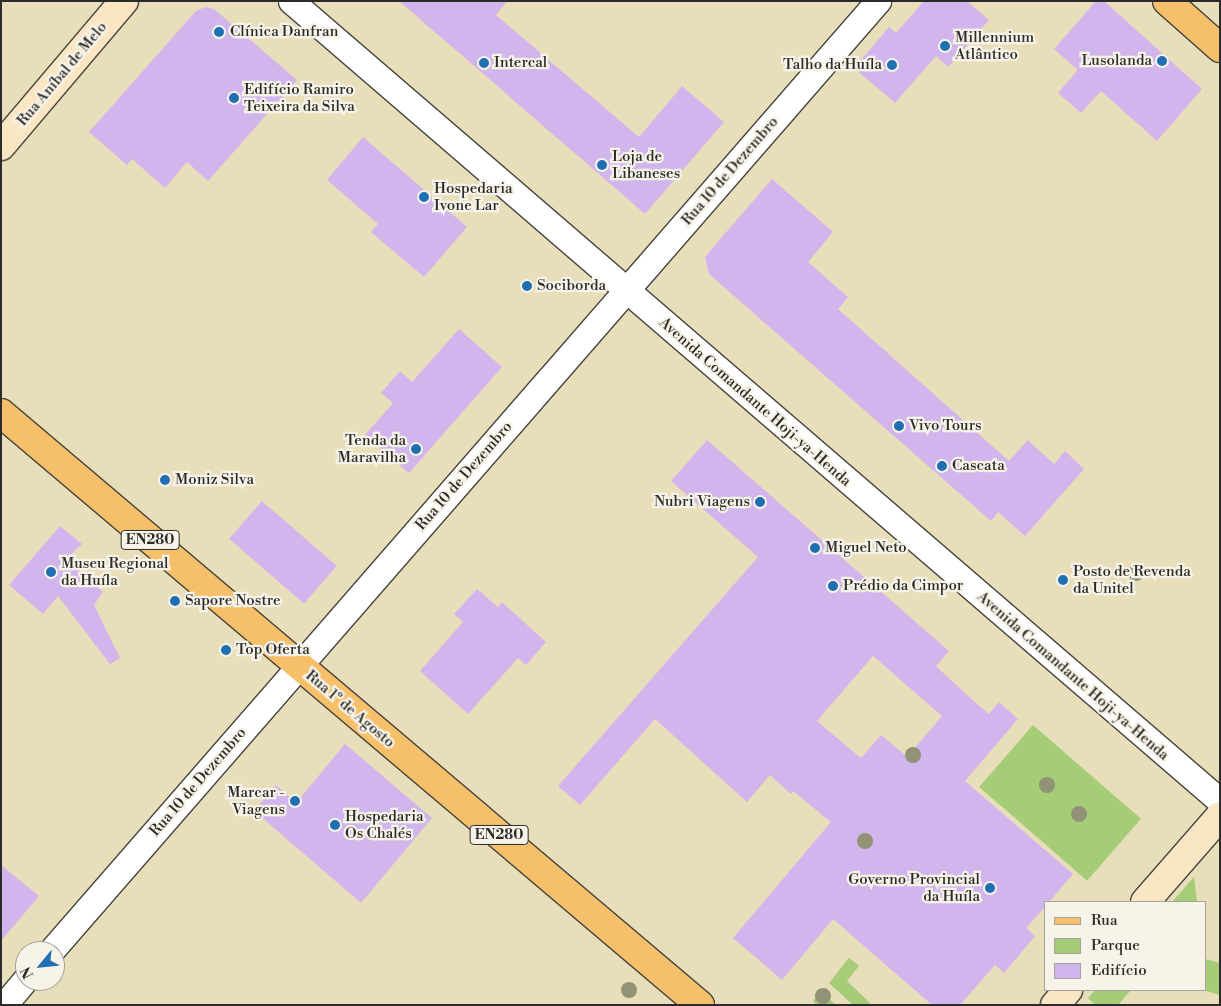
<!DOCTYPE html>
<html>
<head>
<meta charset="utf-8">
<style>
  body { margin:0 }
  #map { position:relative; width:1221px; height:1006px; overflow:hidden; background:#e8deba; font-family:"Libre Bodoni",serif }
  div>[style] { position:absolute }
  .green>* { inset:0; background:#a5cc77; transform-origin:0 0 }
  .building>* { inset:0; background:#d1b6ed; transform-origin:0 0 }
  .roads { filter:drop-shadow(1px 0 #474640) drop-shadow(-1px 0 #474640) drop-shadow(0 1px #474640) drop-shadow(0 -1px #474640) }
  .street>* { height:25px; margin:-12.5px; padding:0 12.5px; transform-origin:12.5px; border-radius:12.5px; background:#fff }
  .secondary>* { height:28px; margin:-14px; padding:0 14px; transform-origin:14px; border-radius:14px; background:#fbe6c4 }
  .primary>* { height:28px; margin:-14px; padding:0 14px; transform-origin:14px; border-radius:14px; background:#f6c06b }
  .trees>* { width:16px; height:16px; margin:-8px; border-radius:50%; background:#919276 }
  .dots>* { width:14px; height:14px; translate:-50% -50%; box-sizing:border-box; border:2px solid #f7f3e8; border-radius:50% }
  span { translate:-50% -50%; white-space:nowrap; text-align:center; line-height:1.15; -webkit-text-stroke:4.5px #f7f3e8; paint-order:stroke }
  .shield-label span { padding:1px 4px; background:#f7f3e8; border:1px solid; border-radius:4px; -webkit-text-stroke-width:0 }
  .shield-label { font-size:14px; color:#2b2b2b; font-weight:700 }
  .poi-label { font-size:15px; color:#2b2b2b }
  .left { translate:0 -50%; text-align:left }
  .right { translate:-100% -50%; text-align:right }
  .street-label { font-size:15px; color:#2b2b2b }
  .frame { position:absolute; inset:0; border:2px solid #2b2b2b; pointer-events:none }
  .legend { position:absolute; left:1044px; top:901px; width:162px; height:90px; box-sizing:border-box; background:#f7f3e8; border:1px solid #a5a39c; margin:0; padding:6px 9px; list-style:none; font-size:15px; color:#2b2b2b }
  .legend li { display:flex; align-items:center; gap:10px; height:25px }
  .legend b { width:25px; border:1px solid #a5a39c }
  .north { position:absolute; left:15px; top:941px; width:50px; height:50px; box-sizing:border-box; background:#f7f3e8; border:1px solid #a5a39c; border-radius:50%; rotate:242deg; font-size:14px; font-weight:700; line-height:20px; text-align:center; color:#2b2b2b }
  .north::after { content:''; display:block; margin:auto; width:18px; height:22px; background:#1f6fb2; clip-path:polygon(50% 0,100% 100%,50% 72%,0 100%) }
</style>
</head>
<body>
<div id="map">
  <div class="green">
    <div style="left:1033px;top:725px;width:143px;height:82px;rotate:41deg"></div>
    <div style="clip-path:polygon(1194px 877px,1197px 902px,1172px 902px)"></div>
    <div style="clip-path:polygon(849px 958px,859px 966px,847px 981px,870px 1003px,869px 1005px,853px 1005px,829px 983px)"></div>
    <div style="clip-path:polygon(1205px 959px,1220px 963px,1220px 995px,1203px 990px)"></div>
    <div style="clip-path:polygon(1095px 990px,1131px 990px,1118px 1005px,1095px 1005px,1088px 998px)"></div>
    <div style="clip-path:polygon(820px 992px,821px 992px,836px 1005px,816px 1005px,813px 1001px)"></div>
  </div>
  <div class="building">
    <div style="clip-path:polygon(399px 1px,507px 1px,496px 15px,639px 137px,682px 86px,724px 122px,645px 214px)"></div>
    <div style="clip-path:polygon(924px 1px,967px 1px,989px 20px,948px 67px,936px 56px,895px 103px,854px 68px,889px 27px,896px 33px)"></div>
    <div style="clip-path:polygon(1096px 1px,1104px 1px,1202px 89px,1157px 141px,1101px 91px,1081px 113px,1058px 93px,1078px 70px,1054px 49px)"></div>
    <div style="clip-path:polygon(205px 7px,214px 9px,297px 80px,208px 181px,187px 162px,165px 188px,132px 159px,127px 165px,89px 132px,196px 11px)"></div>
    <div style="clip-path:polygon(363px 137px,467px 227px,424px 277px,371px 232px,378px 224px,327px 180px)"></div>
    <div style="clip-path:polygon(772px 179px,833px 232px,808px 262px,848px 297px,838px 309px,1009px 461px,1028px 440px,1054px 464px,1065px 451px,1084px 469px,1025px 536px,998px 512px,991px 521px,709px 274px,705px 257px)"></div>
    <div style="clip-path:polygon(459px 329px,502px 367px,409px 473px,365px 435px,393px 403px,381px 393px,400px 371px,412px 382px)"></div>
    <div style="clip-path:polygon(evenodd,707px 440px,949px 651px,936px 666px,967px 695px,989px 714px,999px 702px,1018px 719px,965px 781px,1073px 874px,1049px 902px,1045px 902px,1045px 907px,1026px 928px,1035px 936px,1004px 973px,995px 965px,960px 1005px,932px 1005px,833px 919px,782px 980px,733px 938px,831px 822px,793px 791px,791px 794px,770px 775px,747px 802px,655px 719px,580px 805px,558px 786px,758px 557px,671px 481px,707px 440px,873px 656px,942px 716px,907px 757px,881px 735px,861px 758px,817px 721px,873px 656px)"></div>
    <div style="left:262px;top:501px;width:99px;height:50px;rotate:41deg"></div>
    <div style="clip-path:polygon(60px 526px,82px 544px,66px 559px,103px 592px,94px 605px,120px 658px,110px 664px,58px 596px,43px 614px,9px 585px)"></div>
    <div style="clip-path:polygon(477px 589px,498px 607px,502px 602px,546px 642px,526px 665px,518px 658px,468px 714px,420px 671px,463px 622px,454px 614px)"></div>
    <div style="clip-path:polygon(345px 744px,432px 818px,361px 903px,254px 811px,276px 785px,296px 803px)"></div>
    <div style="clip-path:polygon(1px 865px,39px 896px,1px 941px)"></div>
  </div>
  <div class="roads">
    <div class="street">
      <div style="left:291px;top:1px;width:1226px;rotate:40.73deg"></div>
      <div style="left:51px;top:951px;width:1260px;rotate:-48.96deg"></div>
      <div style="left:4px;top:1005px;width:33px;rotate:-50deg"></div>
    </div>
    <div class="secondary">
      <div style="left:1px;top:146px;width:190px;rotate:-49.7deg"></div>
      <div style="left:1145px;top:902px;width:114px;rotate:-48.9deg"></div>
      <div style="left:1055px;top:1005px;width:20px;rotate:-49deg"></div>
    </div>
    <div class="primary">
      <div style="left:1167px;top:1px;width:71px;rotate:41.6deg"></div>
      <div style="left:1px;top:413px;width:916px;rotate:40.26deg"></div>
    </div>
  </div>
  <div class="trees">
    <div style="left:1136px;top:573px"></div>
    <div style="left:913px;top:755px"></div>
    <div style="left:1047px;top:785px"></div>
    <div style="left:1079px;top:814px"></div>
    <div style="left:865px;top:841px"></div>
    <div style="left:629px;top:990px"></div>
    <div style="left:823px;top:996px"></div>
  </div>
  <div class="dots">
    <div style="left:219px;top:32px;background:#1f6fb2"></div>
    <div style="left:945px;top:46px;background:#1f6fb2"></div>
    <div style="left:1162px;top:61px;background:#1f6fb2"></div>
    <div style="left:484px;top:63px;background:#1f6fb2"></div>
    <div style="left:892px;top:65px;background:#1f6fb2"></div>
    <div style="left:234px;top:98px;background:#1f6fb2"></div>
    <div style="left:602px;top:165px;background:#1f6fb2"></div>
    <div style="left:424px;top:197px;background:#1f6fb2"></div>
    <div style="left:527px;top:286px;background:#1f6fb2"></div>
    <div style="left:899px;top:426px;background:#1f6fb2"></div>
    <div style="left:416px;top:449px;background:#1f6fb2"></div>
    <div style="left:942px;top:466px;background:#1f6fb2"></div>
    <div style="left:165px;top:480px;background:#1f6fb2"></div>
    <div style="left:760px;top:502px;background:#1f6fb2"></div>
    <div style="left:815px;top:548px;background:#1f6fb2"></div>
    <div style="left:51px;top:572px;background:#1f6fb2"></div>
    <div style="left:1063px;top:580px;background:#1f6fb2"></div>
    <div style="left:833px;top:586px;background:#1f6fb2"></div>
    <div style="left:175px;top:601px;background:#1f6fb2"></div>
    <div style="left:226px;top:650px;background:#1f6fb2"></div>
    <div style="left:295px;top:801px;background:#1f6fb2"></div>
    <div style="left:335px;top:825px;background:#1f6fb2"></div>
    <div style="left:990px;top:888px;background:#1f6fb2"></div>
  </div>
  <div class="shield-label">
    <span style="left:150px;top:540px">EN280</span>
    <span style="left:499px;top:835px">EN280</span>
  </div>
  <div class="poi-label">
    <span class="left" style="left:230px;top:32px">Clínica Danfran</span>
    <span class="left" style="left:955px;top:46px">Millennium<br>Atlântico</span>
    <span class="right" style="left:1152px;top:61px">Lusolanda</span>
    <span class="left" style="left:494px;top:63px">Intercal</span>
    <span class="right" style="left:882px;top:65px">Talho da Huíla</span>
    <span class="left" style="left:244px;top:98px">Edifício Ramiro<br>Teixeira da Silva</span>
    <span class="left" style="left:612px;top:165px">Loja de<br>Libaneses</span>
    <span class="left" style="left:434px;top:197px">Hospedaria<br>Ivone Lar</span>
    <span class="left" style="left:537px;top:286px">Sociborda</span>
    <span class="left" style="left:909px;top:426px">Vivo Tours</span>
    <span class="right" style="left:406px;top:449px">Tenda da<br>Maravilha</span>
    <span class="left" style="left:952px;top:466px">Cascata</span>
    <span class="left" style="left:175px;top:480px">Moniz Silva</span>
    <span class="right" style="left:750px;top:502px">Nubri Viagens</span>
    <span class="left" style="left:825px;top:548px">Miguel Neto</span>
    <span class="left" style="left:61px;top:572px">Museu Regional<br>da Huíla</span>
    <span class="left" style="left:1073px;top:580px">Posto de Revenda<br>da Unitel</span>
    <span class="left" style="left:843px;top:586px">Prédio da Cimpor</span>
    <span class="left" style="left:185px;top:601px">Sapore Nostre</span>
    <span class="left" style="left:236px;top:650px">Top Oferta</span>
    <span class="right" style="left:285px;top:801px">Marcar -<br>Viagens</span>
    <span class="left" style="left:345px;top:825px">Hospedaria<br>Os Chalés</span>
    <span class="right" style="left:980px;top:888px">Governo Provincial<br>da Huíla</span>
  </div>
  <div class="street-label">
    <span style="left:62px;top:74px;rotate:-50deg">Rua Aníbal de Melo</span>
    <span style="left:730px;top:171px;rotate:-49deg">Rua 10 de Dezembro</span>
    <span style="left:755px;top:402px;rotate:41deg">Avenida Comandante Hoji-ya-Henda</span>
    <span style="left:464px;top:476px;rotate:-49deg">Rua 10 de Dezembro</span>
    <span style="left:1073px;top:676px;rotate:41deg">Avenida Comandante Hoji-ya-Henda</span>
    <span style="left:350px;top:709px;rotate:40deg">Rua 1º de Agosto</span>
    <span style="left:198px;top:782px;rotate:-49deg">Rua 10 de Dezembro</span>
  </div>
  <div class="frame"></div>
  <ul class="legend">
  <li><b style="height:6px;background:#f6c06b"></b>Rua</li>
  <li><b style="height:14px;background:#a5cc77"></b>Parque</li>
  <li><b style="height:14px;background:#d1b6ed"></b>Edifício</li>
  </ul>
  <div class="north">N</div>
</div>
</body>
</html>
